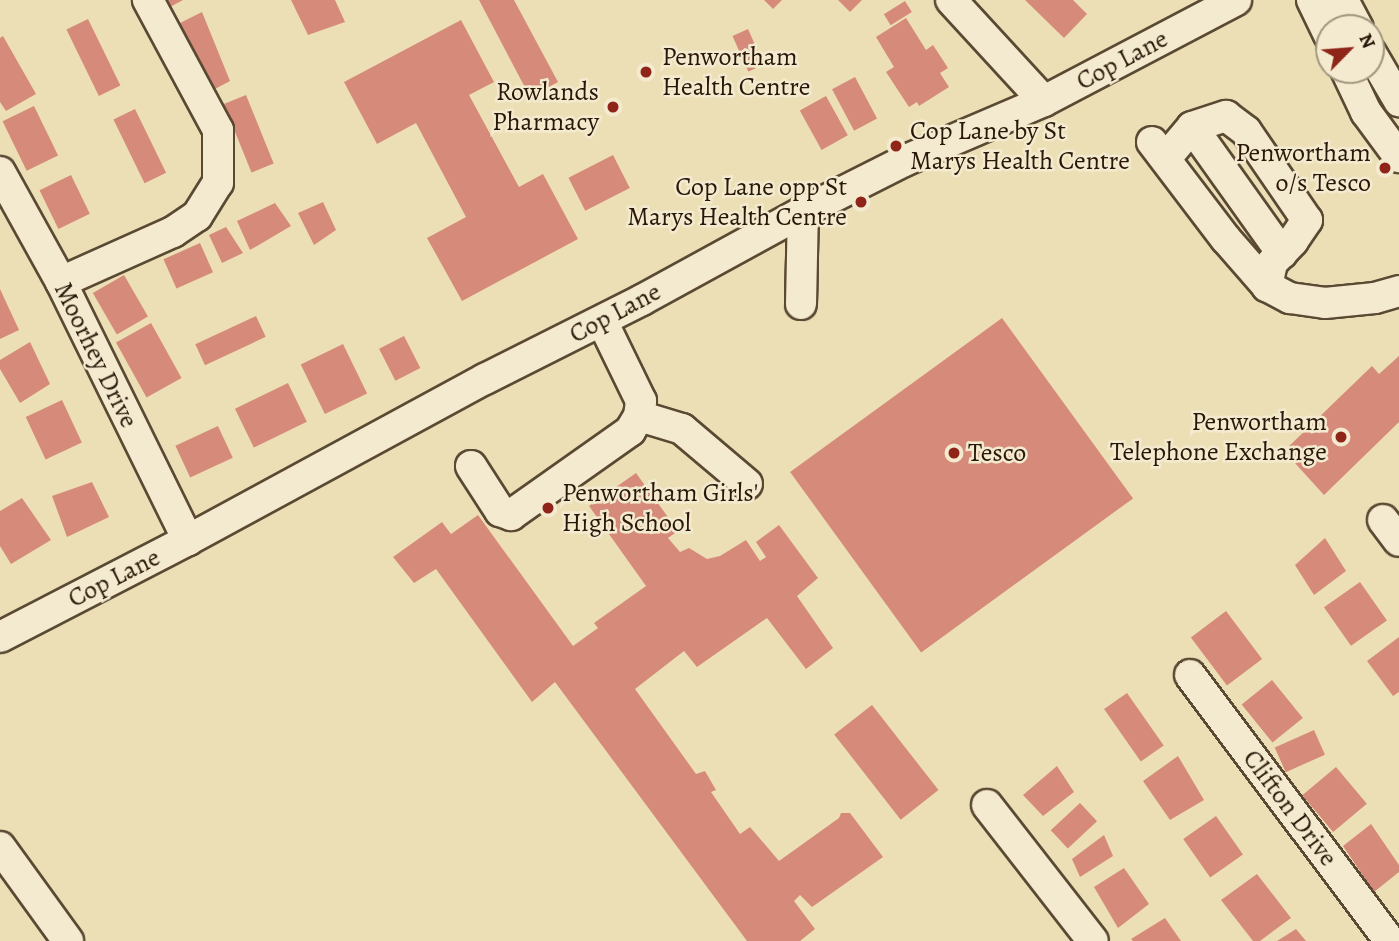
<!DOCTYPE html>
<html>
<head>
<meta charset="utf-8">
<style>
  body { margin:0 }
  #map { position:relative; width:1399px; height:941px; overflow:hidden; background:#ecdfb5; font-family:Alegreya,serif }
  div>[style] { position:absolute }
  .building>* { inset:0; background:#d68b7a; transform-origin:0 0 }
  .roads { filter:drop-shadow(2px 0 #5a4933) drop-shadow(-2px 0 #5a4933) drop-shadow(0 2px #5a4933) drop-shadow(0 -2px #5a4933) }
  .minor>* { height:30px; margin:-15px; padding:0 15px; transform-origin:15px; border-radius:15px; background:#f3eacf }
  .dots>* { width:19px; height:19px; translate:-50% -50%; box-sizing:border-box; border:4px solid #f3eacf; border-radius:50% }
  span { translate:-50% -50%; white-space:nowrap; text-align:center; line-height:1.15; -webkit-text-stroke:5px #f3eacf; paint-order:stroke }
  .poi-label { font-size:26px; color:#291708 }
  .left { translate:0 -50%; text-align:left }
  .right { translate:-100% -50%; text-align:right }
  .street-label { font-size:26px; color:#291708 }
  .north { position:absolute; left:1315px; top:14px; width:70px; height:70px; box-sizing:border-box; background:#f3eacf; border:2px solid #a2967f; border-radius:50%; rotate:65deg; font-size:19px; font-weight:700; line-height:28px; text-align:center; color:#291708 }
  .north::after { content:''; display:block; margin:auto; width:24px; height:32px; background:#8f2418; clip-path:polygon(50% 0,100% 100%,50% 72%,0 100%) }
</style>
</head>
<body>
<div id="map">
  <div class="building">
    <div style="clip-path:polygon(166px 0,183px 0,170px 7px)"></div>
    <div style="clip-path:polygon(291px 0,335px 0,345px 22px,308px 35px)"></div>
    <div style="clip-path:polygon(479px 0,514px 0,558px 82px,530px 97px)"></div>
    <div style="clip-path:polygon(764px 0,782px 0,773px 9px)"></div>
    <div style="clip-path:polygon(838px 0,862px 0,850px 12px)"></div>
    <div style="clip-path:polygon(1025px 0,1073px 0,1087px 14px,1064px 38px)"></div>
    <div style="left:905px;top:1px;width:13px;height:25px;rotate:58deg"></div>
    <div style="clip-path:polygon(202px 12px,230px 81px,213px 90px,180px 23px)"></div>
    <div style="clip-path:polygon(906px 18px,926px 50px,933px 45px,948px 68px,940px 73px,949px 87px,919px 106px,917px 102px,909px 107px,886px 72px,894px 67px,876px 37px)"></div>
    <div style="left:88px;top:19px;width:74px;height:24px;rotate:64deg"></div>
    <div style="clip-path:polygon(461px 20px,494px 82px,469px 95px,519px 187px,543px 174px,578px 239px,462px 301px,427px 238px,466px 217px,416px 123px,377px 144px,344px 82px)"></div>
    <div style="left:748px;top:29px;width:39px;height:17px;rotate:66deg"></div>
    <div style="clip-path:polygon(3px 36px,36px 94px,6px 111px,0 102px,0 38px)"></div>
    <div style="left:855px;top:77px;width:47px;height:26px;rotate:62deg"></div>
    <div style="left:246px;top:95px;width:74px;height:24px;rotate:68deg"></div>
    <div style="left:826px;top:96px;width:45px;height:30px;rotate:61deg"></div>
    <div style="left:34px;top:106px;width:55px;height:35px;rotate:64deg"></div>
    <div style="left:135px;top:109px;width:71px;height:24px;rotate:64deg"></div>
    <div style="left:613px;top:155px;width:37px;height:50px;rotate:63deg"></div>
    <div style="left:71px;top:175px;width:43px;height:35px;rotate:64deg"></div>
    <div style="clip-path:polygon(323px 202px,336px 230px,314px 245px,298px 213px)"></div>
    <div style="clip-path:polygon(275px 203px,291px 226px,250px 250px,237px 221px)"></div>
    <div style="clip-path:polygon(226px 227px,243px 253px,222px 263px,209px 235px)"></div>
    <div style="left:200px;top:243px;width:32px;height:40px;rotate:66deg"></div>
    <div style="left:124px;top:275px;width:48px;height:36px;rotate:60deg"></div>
    <div style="clip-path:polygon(0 289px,19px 330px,0 339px)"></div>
    <div style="left:256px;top:316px;width:23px;height:67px;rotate:65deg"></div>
    <div style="left:1002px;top:318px;width:223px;height:262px;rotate:54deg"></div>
    <div style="left:151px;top:323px;width:63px;height:40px;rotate:61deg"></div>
    <div style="left:404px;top:336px;width:36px;height:28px;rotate:63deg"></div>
    <div style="clip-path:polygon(30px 342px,50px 384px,20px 403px,0 369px,0 360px)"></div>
    <div style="left:343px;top:344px;width:55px;height:47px;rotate:64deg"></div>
    <div style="clip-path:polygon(1399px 356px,1399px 422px,1324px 495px,1284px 451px,1372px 366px,1379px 374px)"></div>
    <div style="left:288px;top:383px;width:43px;height:59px;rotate:64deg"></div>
    <div style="left:62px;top:400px;width:47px;height:40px;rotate:65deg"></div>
    <div style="left:218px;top:426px;width:35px;height:47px;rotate:65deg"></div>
    <div style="clip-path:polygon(636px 473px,678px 531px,668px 538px,680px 552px,689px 548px,707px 559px,720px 556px,746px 540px,760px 561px,766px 557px,756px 542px,779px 525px,818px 578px,797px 596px,833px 648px,806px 669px,767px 618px,697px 667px,684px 651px,635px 689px,696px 774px,705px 771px,716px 790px,711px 792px,740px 834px,750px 827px,779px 861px,839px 818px,841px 813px,850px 813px,883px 857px,812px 907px,800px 895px,794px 901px,815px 929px,800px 941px,747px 941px,555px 682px,532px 702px,436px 569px,414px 583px,393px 557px,442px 522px,451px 534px,478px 515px,573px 646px,598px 628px,594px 623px,646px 586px,589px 506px)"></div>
    <div style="clip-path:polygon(92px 482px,109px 517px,67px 537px,52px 496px)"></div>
    <div style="clip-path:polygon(22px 498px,51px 540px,11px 564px,0 546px,0 511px)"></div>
    <div style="clip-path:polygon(1325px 538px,1346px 571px,1314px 595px,1295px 565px)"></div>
    <div style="left:1360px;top:582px;width:47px;height:44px;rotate:55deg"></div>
    <div style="left:1226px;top:611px;width:60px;height:44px;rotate:53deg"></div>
    <div style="clip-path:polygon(1399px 637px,1399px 692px,1393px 696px,1367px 661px)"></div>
    <div style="left:1272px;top:680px;width:49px;height:39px;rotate:51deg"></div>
    <div style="left:1127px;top:693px;width:64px;height:28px;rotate:55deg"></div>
    <div style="left:872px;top:705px;width:108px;height:48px;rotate:52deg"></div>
    <div style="left:1314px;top:730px;width:27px;height:43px;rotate:66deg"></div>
    <div style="clip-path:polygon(1178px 756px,1204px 800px,1170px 820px,1143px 781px)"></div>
    <div style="clip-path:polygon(1057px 766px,1074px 792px,1043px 816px,1023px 795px)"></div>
    <div style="left:1336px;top:767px;width:48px;height:44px;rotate:50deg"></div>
    <div style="left:1080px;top:803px;width:25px;height:40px;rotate:47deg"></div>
    <div style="left:1216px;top:816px;width:47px;height:40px;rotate:55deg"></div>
    <div style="clip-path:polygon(1371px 824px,1399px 865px,1399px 872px,1374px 892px,1343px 846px)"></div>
    <div style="clip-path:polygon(1104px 835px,1113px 856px,1080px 877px,1072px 859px)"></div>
    <div style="clip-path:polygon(1124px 868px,1149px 904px,1118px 928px,1094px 887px)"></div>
    <div style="clip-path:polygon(1257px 874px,1291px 918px,1260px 941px,1253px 941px,1221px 900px)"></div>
    <div style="clip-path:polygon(1165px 918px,1181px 941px,1133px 941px,1131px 939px)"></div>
    <div style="clip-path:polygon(1296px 929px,1306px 941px,1277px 941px)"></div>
  </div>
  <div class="roads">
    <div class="minor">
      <div style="left:951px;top:0;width:137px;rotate:47.4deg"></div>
      <div style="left:1312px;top:0;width:39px;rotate:64deg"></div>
      <div style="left:1343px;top:0;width:32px;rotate:62deg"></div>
      <div style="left:1371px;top:53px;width:56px;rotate:59.7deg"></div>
      <div style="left:1346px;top:70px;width:47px;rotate:64.5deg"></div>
      <div style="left:1366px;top:112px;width:56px;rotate:53.7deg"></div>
      <div style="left:1192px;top:127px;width:155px;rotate:54.5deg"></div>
      <div style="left:1152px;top:142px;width:122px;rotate:52.7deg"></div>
      <div style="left:1226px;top:239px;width:62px;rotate:48.9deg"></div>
      <div style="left:1267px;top:286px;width:26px;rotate:28deg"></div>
      <div style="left:1290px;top:298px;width:35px;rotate:8deg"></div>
      <div style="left:1325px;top:303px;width:50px;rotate:-5.7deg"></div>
      <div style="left:1375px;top:298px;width:25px;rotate:-16deg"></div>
      <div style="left:1166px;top:158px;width:40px;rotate:-50deg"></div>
      <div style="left:1192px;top:127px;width:36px;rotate:-18deg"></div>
      <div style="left:1226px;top:116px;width:25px;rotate:37deg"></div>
      <div style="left:1246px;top:131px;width:108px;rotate:55.6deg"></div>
      <div style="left:1307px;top:220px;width:25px;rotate:124deg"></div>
      <div style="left:1293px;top:241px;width:30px;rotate:134deg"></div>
      <div style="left:1272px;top:263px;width:24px;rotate:102deg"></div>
      <div style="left:0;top:172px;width:126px;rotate:61deg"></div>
      <div style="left:61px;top:282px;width:288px;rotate:63.8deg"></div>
      <div style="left:61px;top:282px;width:123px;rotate:-24.1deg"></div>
      <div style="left:173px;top:232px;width:29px;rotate:-34deg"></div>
      <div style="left:197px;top:216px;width:39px;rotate:-58deg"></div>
      <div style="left:218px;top:183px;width:53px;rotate:-90deg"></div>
      <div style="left:218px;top:130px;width:148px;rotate:-118.3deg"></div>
      <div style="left:801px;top:304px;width:92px;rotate:-88.8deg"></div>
      <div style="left:639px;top:416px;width:45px;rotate:16.8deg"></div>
      <div style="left:682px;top:429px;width:85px;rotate:40.2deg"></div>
      <div style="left:471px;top:466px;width:54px;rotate:57.2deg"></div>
      <div style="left:500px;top:511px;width:12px;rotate:20deg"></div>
      <div style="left:511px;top:515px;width:146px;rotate:-35.2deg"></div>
      <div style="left:630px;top:431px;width:17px;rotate:-59deg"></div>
      <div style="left:639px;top:416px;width:15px;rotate:-82deg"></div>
      <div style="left:641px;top:401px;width:89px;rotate:-116deg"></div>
      <div style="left:1383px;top:520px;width:26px;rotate:53deg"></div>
      <div style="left:0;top:637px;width:212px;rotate:-27.3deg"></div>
      <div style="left:188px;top:540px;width:338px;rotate:-28.5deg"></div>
      <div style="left:485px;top:379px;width:176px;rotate:-26.7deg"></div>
      <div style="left:642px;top:300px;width:183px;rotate:-28.7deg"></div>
      <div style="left:803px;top:212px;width:113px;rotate:-26.8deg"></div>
      <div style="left:904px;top:161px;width:152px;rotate:-23.2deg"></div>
      <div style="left:1044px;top:101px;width:217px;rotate:-27.7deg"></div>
      <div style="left:1190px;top:675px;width:333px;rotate:53.1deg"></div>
      <div style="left:987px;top:805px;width:172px;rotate:52.1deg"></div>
      <div style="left:0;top:847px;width:116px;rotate:54.1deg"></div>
    </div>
  </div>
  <div class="dots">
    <div style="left:646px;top:72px;background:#8f2418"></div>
    <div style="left:613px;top:107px;background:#8f2418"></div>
    <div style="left:896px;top:146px;background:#8f2418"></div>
    <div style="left:1385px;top:168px;background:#8f2418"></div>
    <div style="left:861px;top:202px;background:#8f2418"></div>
    <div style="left:1341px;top:437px;background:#8f2418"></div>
    <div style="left:954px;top:453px;background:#8f2418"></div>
    <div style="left:548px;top:508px;background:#8f2418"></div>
  </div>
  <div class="poi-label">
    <span class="left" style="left:662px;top:72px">Penwortham<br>Health Centre</span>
    <span class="right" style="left:599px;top:107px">Rowlands<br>Pharmacy</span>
    <span class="left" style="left:910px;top:146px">Cop Lane by St<br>Marys Health Centre</span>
    <span class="right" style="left:1371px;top:168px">Penwortham<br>o/s Tesco</span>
    <span class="right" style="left:847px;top:202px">Cop Lane opp St<br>Marys Health Centre</span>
    <span class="right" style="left:1327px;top:437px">Penwortham<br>Telephone Exchange</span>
    <span class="left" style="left:968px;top:453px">Tesco</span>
    <span class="left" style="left:562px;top:508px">Penwortham Girls'<br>High School</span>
  </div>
  <div class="street-label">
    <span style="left:1122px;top:60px;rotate:-28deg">Cop Lane</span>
    <span style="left:615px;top:313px;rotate:-28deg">Cop Lane</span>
    <span style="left:96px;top:355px;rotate:64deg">Moorhey Drive</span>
    <span style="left:114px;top:578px;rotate:-27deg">Cop Lane</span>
    <span style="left:1290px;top:808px;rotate:53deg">Clifton Drive</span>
  </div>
  <div class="north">N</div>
</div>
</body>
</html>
